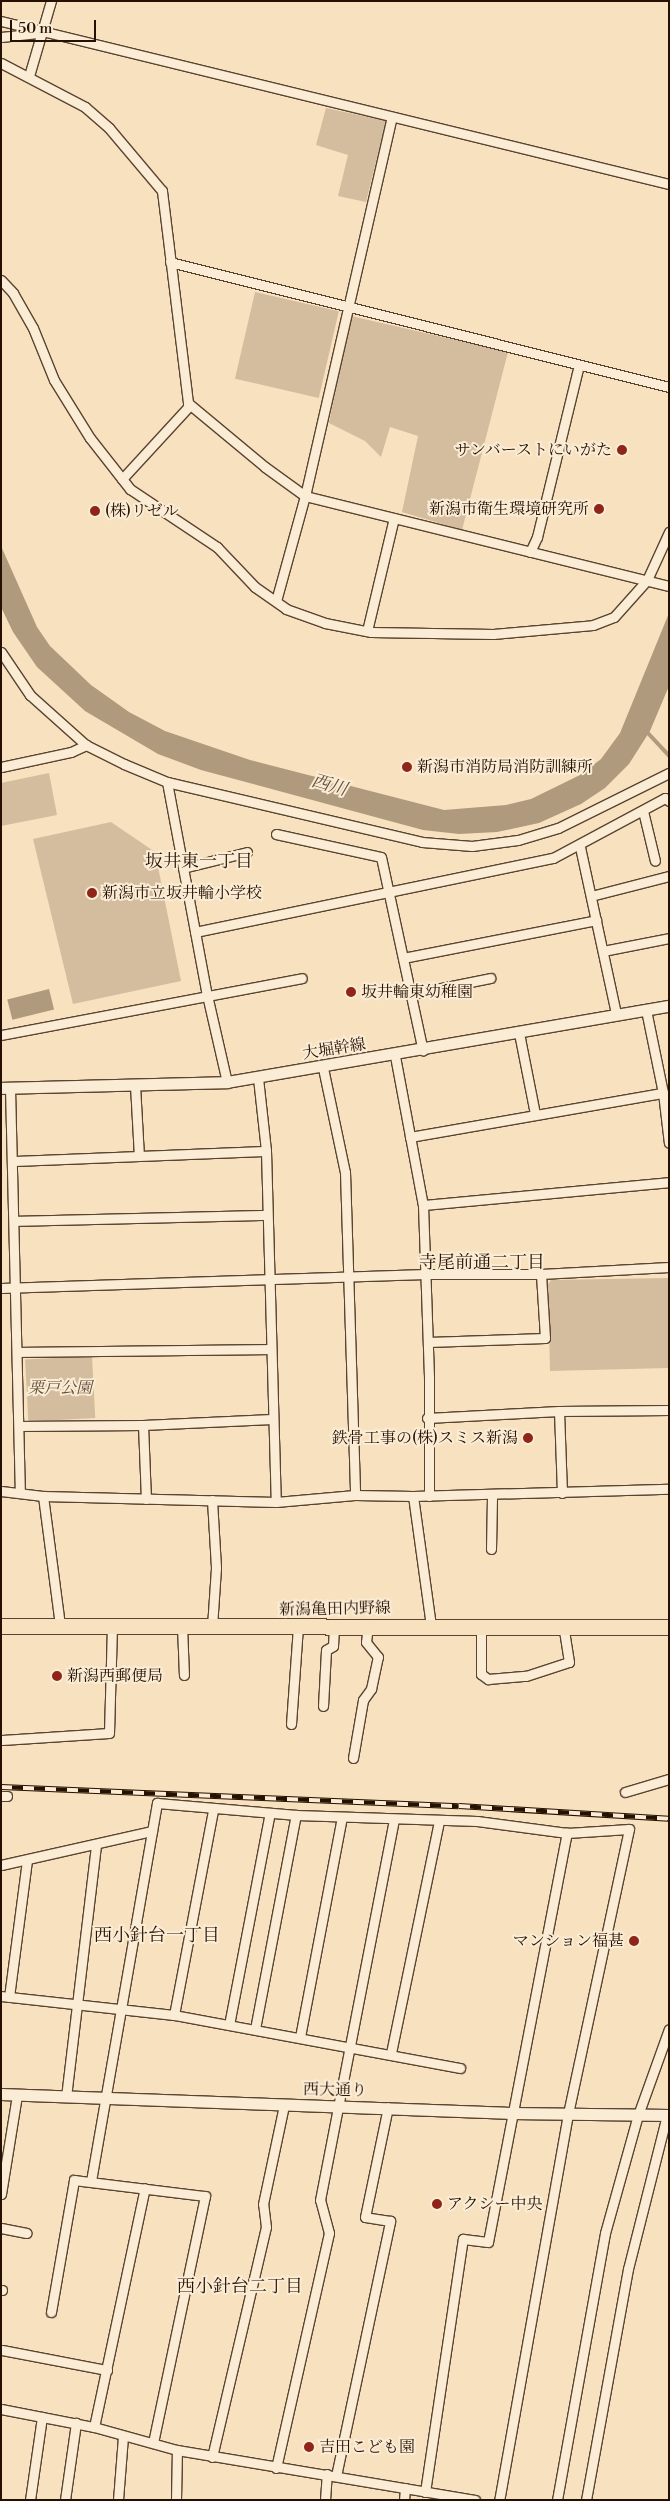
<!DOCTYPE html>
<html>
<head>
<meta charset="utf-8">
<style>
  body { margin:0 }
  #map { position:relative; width:670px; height:2501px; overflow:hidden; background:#f7e1be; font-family:"Libre Bodoni","Noto Serif JP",serif }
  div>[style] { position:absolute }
  .green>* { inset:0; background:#d3bd9e; transform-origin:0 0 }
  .water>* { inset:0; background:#b09a7e; transform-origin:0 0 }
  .stream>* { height:4px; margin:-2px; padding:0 2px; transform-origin:2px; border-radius:2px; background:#b09a7e }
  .roads { filter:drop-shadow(1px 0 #5a4431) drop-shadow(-1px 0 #5a4431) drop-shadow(0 1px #5a4431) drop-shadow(0 -1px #5a4431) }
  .minor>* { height:9px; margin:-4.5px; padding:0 4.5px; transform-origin:4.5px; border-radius:4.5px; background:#faecd5 }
  .tertiary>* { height:11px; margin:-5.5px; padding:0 5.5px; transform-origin:5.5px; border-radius:5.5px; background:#faecd5 }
  .primary>* { height:15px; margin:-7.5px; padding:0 7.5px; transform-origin:7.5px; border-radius:7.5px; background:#f7e1be }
  .rail>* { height:5.5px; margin-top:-2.75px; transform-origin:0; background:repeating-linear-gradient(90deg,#faecd5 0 11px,#261002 0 22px); box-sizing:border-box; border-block:1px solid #261002 }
  .dots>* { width:14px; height:14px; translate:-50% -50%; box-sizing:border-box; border:2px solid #faecd5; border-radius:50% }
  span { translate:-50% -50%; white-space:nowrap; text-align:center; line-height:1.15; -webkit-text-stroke:4px #faecd5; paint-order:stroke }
  .poi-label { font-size:16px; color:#261002 }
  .right { translate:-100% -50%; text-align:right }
  .left { translate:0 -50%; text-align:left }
  .street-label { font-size:16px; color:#261002 }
  .park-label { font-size:16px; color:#634d39; font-style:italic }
  .water-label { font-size:18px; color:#644e3a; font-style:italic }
  .neighbourhood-label { font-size:18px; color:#261002 }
  .frame { position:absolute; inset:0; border:2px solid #261002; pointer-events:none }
  .scale { position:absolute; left:10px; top:20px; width:86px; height:22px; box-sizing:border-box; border:2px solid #261002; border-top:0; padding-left:6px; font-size:15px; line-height:18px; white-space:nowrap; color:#261002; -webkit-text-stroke:4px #faecd5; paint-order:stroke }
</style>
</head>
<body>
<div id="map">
  <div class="green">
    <div style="clip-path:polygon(326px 108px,386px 121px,366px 202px,338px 196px,348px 155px,316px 145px)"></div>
    <div style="left:255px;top:292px;width:86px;height:89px;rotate:13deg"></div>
    <div style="clip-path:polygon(351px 316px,508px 352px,462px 530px,402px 512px,418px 436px,390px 427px,381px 457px,365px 441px,329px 423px)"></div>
    <div style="clip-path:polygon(49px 773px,57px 815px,1px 826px,1px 783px)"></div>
    <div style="clip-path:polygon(111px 822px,155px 852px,181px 981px,73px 1004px,33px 839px)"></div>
    <div style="clip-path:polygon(669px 1278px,669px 1368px,550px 1371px,548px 1285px,551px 1280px)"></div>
    <div style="left:92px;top:1356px;width:62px;height:67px;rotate:87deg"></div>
  </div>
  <div class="water">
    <div style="clip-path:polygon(1px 546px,37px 627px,50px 646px,91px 685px,129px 712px,165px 731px,250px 760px,444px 810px,506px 805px,531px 799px,580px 775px,601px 759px,620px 733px,669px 613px,669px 686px,650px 731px,629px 764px,605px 788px,581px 804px,539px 823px,497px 832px,459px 834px,423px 830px,201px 770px,158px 754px,85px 711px,37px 667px,13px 632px,1px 607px)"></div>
    <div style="left:49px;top:989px;width:21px;height:43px;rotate:76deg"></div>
  </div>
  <div class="stream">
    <div style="left:646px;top:731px;width:34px;rotate:47deg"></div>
  </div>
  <div class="roads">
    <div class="minor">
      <div style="left:1px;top:21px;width:688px;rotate:13.71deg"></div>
      <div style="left:1px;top:37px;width:37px;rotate:-6deg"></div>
      <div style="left:1px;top:63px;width:95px;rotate:27.6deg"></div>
      <div style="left:85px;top:107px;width:32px;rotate:41deg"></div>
      <div style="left:109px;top:128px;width:82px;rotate:49.9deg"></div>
      <div style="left:162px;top:191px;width:214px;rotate:83deg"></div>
      <div style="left:188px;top:403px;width:100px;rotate:39.7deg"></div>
      <div style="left:265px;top:467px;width:49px;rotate:35.9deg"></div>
      <div style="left:305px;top:496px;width:375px;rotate:13.9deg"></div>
      <div style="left:29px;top:76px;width:78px;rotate:-73.7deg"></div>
      <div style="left:170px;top:262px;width:514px;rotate:14.06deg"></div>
      <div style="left:1px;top:280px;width:18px;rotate:47deg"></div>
      <div style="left:13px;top:293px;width:40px;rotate:60.3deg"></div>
      <div style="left:33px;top:328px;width:56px;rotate:68deg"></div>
      <div style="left:54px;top:380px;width:68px;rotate:58.2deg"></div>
      <div style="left:90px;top:438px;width:65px;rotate:51.9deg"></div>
      <div style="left:130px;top:489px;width:105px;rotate:33.7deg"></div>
      <div style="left:217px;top:547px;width:55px;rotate:46.5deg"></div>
      <div style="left:255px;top:587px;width:38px;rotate:35deg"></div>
      <div style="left:286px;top:609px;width:41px;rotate:19.7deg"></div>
      <div style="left:325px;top:623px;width:47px;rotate:11.1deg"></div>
      <div style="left:371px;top:632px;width:122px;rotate:0.9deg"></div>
      <div style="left:493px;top:634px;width:100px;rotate:-5.1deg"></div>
      <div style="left:593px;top:625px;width:22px;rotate:-21deg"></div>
      <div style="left:614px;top:617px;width:50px;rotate:-48.3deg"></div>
      <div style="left:647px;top:580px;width:53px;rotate:-65.4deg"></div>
      <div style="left:122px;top:479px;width:100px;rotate:-47.4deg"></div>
      <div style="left:530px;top:552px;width:17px;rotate:-65deg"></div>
      <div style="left:537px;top:537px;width:177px;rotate:-76.3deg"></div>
      <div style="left:276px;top:601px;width:109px;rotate:-74.6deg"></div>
      <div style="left:305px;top:496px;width:389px;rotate:-77.1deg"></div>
      <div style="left:367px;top:631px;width:116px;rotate:-76.6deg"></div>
      <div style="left:1px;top:652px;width:52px;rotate:56deg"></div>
      <div style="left:30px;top:695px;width:75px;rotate:41.8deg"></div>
      <div style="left:86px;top:745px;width:42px;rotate:26.6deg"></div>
      <div style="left:124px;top:764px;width:47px;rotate:22.7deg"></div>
      <div style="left:167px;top:782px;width:262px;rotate:13.2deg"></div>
      <div style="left:422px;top:842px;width:50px;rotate:4.6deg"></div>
      <div style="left:472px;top:846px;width:46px;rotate:-7.4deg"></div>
      <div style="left:518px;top:840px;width:42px;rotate:-16.7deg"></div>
      <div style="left:558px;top:828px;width:124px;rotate:-26.4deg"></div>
      <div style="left:1px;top:767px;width:72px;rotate:-12.1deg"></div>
      <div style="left:71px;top:752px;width:17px;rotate:-25deg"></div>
      <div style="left:167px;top:782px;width:217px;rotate:79.4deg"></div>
      <div style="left:207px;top:995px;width:89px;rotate:77.1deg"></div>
      <div style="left:643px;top:811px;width:51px;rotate:76.5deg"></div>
      <div style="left:276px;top:834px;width:107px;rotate:12.4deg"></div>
      <div style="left:381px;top:857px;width:198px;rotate:77.8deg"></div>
      <div style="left:580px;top:847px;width:171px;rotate:77.8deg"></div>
      <div style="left:183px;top:868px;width:66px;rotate:-14deg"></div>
      <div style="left:591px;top:896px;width:81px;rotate:-14.4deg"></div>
      <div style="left:195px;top:932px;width:366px;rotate:-11.7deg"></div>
      <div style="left:553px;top:858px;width:127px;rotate:-28.2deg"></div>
      <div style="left:665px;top:798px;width:5px;rotate:37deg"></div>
      <div style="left:603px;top:951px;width:67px;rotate:-11.1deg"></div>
      <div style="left:403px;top:958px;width:197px;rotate:-11.1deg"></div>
      <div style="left:411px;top:994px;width:81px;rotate:-11.4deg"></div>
      <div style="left:646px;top:1010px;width:85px;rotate:78.4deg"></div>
      <div style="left:663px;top:1093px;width:50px;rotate:83.2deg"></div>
      <div style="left:519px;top:1033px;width:83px;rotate:78.8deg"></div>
      <div style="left:1px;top:1035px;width:306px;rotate:-10.7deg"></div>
      <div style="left:395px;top:1056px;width:152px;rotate:79.4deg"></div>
      <div style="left:423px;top:1205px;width:173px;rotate:88deg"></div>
      <div style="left:429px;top:1378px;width:118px;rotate:90deg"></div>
      <div style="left:323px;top:1068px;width:106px;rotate:78.1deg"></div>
      <div style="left:345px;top:1172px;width:323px;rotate:88.2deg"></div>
      <div style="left:258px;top:1078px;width:73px;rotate:83.7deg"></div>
      <div style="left:266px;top:1151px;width:351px;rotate:88.4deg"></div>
      <div style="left:135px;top:1085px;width:71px;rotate:86.8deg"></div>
      <div style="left:10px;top:1088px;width:403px;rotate:88.6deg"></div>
      <div style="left:410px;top:1137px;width:257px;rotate:-9.9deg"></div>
      <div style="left:13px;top:1161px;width:253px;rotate:-2.3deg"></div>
      <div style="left:423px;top:1205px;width:247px;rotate:-5.3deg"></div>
      <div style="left:15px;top:1221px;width:252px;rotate:-1.4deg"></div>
      <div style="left:1px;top:1288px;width:425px;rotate:-1.9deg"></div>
      <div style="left:426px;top:1274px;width:115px"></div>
      <div style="left:541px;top:1274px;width:128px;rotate:-3.1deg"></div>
      <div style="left:428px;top:1342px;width:117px;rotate:-2deg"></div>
      <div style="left:545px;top:1338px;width:64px;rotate:-93.6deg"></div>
      <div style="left:19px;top:1352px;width:251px;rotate:-0.7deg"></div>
      <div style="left:559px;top:1411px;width:82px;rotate:87.9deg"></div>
      <div style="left:427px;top:1418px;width:132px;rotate:-3deg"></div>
      <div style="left:559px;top:1411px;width:110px;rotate:-0.5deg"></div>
      <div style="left:143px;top:1425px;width:74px;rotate:87.7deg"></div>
      <div style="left:19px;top:1426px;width:124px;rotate:-0.5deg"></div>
      <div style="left:143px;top:1425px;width:129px;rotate:-2.7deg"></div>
      <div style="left:1px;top:1491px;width:42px;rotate:6.8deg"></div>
      <div style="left:43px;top:1496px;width:233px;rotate:1.5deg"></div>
      <div style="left:276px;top:1502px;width:79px;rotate:-5.1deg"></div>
      <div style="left:355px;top:1495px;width:58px;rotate:1deg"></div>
      <div style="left:413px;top:1496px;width:256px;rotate:-1.6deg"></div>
      <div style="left:43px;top:1496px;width:130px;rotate:82.5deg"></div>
      <div style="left:413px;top:1496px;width:130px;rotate:82.1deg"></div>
      <div style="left:212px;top:1500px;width:68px;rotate:86.6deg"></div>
      <div style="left:216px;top:1568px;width:59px;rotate:93.9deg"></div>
      <div style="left:491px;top:1549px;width:54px;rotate:-88.9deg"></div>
      <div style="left:182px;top:1626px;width:49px;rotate:87.7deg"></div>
      <div style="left:481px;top:1626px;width:48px;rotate:90deg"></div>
      <div style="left:481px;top:1674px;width:9px;rotate:36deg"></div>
      <div style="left:488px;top:1679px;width:38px;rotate:-5deg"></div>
      <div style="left:526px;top:1676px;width:45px;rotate:-18deg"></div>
      <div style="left:569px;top:1662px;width:36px;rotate:-99deg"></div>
      <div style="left:323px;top:1706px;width:56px;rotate:-86.9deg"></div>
      <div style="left:326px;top:1650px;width:8px;rotate:-30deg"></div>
      <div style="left:333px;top:1646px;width:20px;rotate:-87deg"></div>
      <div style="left:291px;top:1724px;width:97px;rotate:-85.9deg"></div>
      <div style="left:2px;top:1740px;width:107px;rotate:-3.7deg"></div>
      <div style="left:109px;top:1733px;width:109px;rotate:-88.4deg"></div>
      <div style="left:353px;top:1758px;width:59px;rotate:-80.2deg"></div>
      <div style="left:363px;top:1700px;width:14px;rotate:-54deg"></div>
      <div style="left:371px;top:1689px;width:33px;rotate:-78deg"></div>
      <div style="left:378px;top:1657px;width:19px;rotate:-129deg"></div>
      <div style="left:366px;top:1642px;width:17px;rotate:-83deg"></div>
      <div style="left:625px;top:1792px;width:46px;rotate:-16.5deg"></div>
      <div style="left:1px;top:1796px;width:6px"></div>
      <div style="left:1px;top:1865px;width:155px;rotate:-12.7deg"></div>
      <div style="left:1px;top:1996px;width:174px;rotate:6.3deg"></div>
      <div style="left:174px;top:2015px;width:291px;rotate:10.5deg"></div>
      <div style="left:9px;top:1997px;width:138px;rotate:-82.5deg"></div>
      <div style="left:174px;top:2015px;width:209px;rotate:-79.2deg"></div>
      <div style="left:229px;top:2025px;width:216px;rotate:-79.1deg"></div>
      <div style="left:255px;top:2029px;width:218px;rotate:-79.2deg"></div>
      <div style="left:300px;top:2037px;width:224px;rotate:-79.2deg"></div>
      <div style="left:391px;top:2053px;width:236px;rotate:-78.3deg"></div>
      <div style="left:66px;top:2097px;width:254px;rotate:-83.2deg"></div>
      <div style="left:91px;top:2181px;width:384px;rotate:-80.1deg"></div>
      <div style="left:157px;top:1803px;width:140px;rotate:4.9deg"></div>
      <div style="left:296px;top:1815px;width:181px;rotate:1.9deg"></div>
      <div style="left:477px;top:1821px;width:91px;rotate:7.6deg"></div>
      <div style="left:567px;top:1833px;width:62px;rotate:-3.7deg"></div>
      <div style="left:629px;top:1829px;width:291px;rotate:102.1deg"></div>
      <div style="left:568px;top:2114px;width:392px;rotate:100.1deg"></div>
      <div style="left:1px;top:2194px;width:100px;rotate:-80.8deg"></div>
      <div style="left:1px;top:2228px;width:26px;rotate:11deg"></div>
      <div style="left:1px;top:2290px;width:1px"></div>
      <div style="left:51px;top:2312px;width:134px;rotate:-80.1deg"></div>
      <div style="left:74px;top:2180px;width:132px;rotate:7deg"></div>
      <div style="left:205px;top:2196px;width:252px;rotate:101.9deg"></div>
      <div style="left:2px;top:2350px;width:107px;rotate:10.8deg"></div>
      <div style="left:1px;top:2409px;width:95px;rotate:11deg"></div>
      <div style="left:94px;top:2427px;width:86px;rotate:15.5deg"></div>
      <div style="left:177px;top:2450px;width:302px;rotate:9.5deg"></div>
      <div style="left:94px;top:2427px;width:244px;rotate:-78deg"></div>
      <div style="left:212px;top:2457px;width:236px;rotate:-76.8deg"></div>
      <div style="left:266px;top:2227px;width:23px;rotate:-97deg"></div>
      <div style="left:263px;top:2204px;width:101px;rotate:-78deg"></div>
      <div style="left:276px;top:2468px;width:241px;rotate:-77.3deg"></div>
      <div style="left:329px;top:2233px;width:34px;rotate:-105deg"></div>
      <div style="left:320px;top:2200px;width:387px;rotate:-79deg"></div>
      <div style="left:336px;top:2476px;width:261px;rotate:-78deg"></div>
      <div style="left:390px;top:2221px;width:25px;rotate:-171deg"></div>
      <div style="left:365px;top:2217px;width:112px;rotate:-78.2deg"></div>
      <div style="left:425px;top:2492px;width:256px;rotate:-81.5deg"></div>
      <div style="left:463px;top:2239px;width:25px;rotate:7deg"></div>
      <div style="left:488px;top:2242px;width:417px;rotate:-79.1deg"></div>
      <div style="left:30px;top:2500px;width:84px;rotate:-81.8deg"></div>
      <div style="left:65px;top:2500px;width:78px;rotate:-81.9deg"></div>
      <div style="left:118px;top:2500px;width:64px;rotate:-85.5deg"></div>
      <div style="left:176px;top:2500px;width:50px;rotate:-88.9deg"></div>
      <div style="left:325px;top:2500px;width:26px;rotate:-86deg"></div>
      <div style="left:404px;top:2500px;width:12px;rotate:-85deg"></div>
      <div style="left:557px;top:2500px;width:271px;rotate:-79.8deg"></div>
      <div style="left:605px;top:2233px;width:123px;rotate:-74.4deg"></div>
      <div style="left:638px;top:2115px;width:91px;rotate:-70.2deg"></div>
      <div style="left:586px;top:2500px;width:235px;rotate:-79.7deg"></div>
      <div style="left:628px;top:2269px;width:159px;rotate:-75.8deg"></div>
    </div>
    <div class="tertiary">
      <div style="left:1px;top:1088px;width:226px;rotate:-1.5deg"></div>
      <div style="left:227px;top:1082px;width:448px;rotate:-9.8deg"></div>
      <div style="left:1px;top:2094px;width:510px;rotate:2.13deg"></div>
      <div style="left:511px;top:2113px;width:158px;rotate:0.7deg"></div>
    </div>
    <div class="primary">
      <div style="left:1px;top:1626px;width:668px;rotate:0.09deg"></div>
    </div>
  </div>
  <div class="rail">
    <div style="left:1px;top:1787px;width:458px;rotate:2.4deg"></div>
    <div style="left:459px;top:1806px;width:210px;rotate:3.5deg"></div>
  </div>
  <div class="dots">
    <div style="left:622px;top:450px;background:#8f2418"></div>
    <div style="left:599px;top:509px;background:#8f2418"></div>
    <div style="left:95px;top:511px;background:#8f2418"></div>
    <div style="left:407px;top:767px;background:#8f2418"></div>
    <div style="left:92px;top:893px;background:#8f2418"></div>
    <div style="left:351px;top:992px;background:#8f2418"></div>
    <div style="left:528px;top:1438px;background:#8f2418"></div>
    <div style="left:57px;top:1676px;background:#8f2418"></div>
    <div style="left:634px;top:1941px;background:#8f2418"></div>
    <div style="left:437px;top:2204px;background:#8f2418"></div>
    <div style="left:309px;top:2447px;background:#8f2418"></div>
  </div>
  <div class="poi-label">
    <span class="right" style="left:612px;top:450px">サンバーストにいがた</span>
    <span class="right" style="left:589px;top:509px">新潟市衛生環境研究所</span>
    <span class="left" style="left:105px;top:511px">(株)リゼル</span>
    <span class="left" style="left:417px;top:767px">新潟市消防局消防訓練所</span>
    <span class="left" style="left:102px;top:893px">新潟市立坂井輪小学校</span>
    <span class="left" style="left:361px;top:992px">坂井輪東幼稚園</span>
    <span class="right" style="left:518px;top:1438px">鉄骨工事の(株)スミス新潟</span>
    <span class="left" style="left:67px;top:1676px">新潟西郵便局</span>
    <span class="right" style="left:624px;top:1941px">マンション福甚</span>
    <span class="left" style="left:447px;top:2204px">アクシー中央</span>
    <span class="left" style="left:319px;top:2447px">吉田こども園</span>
  </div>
  <div class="street-label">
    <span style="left:334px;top:1049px;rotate:-9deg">大堀幹線</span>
    <span style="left:335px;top:1609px;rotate:-1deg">新潟亀田内野線</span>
    <span style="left:335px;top:2090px;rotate:1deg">西大通り</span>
  </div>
  <div class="park-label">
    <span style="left:60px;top:1388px">栗戸公園</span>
  </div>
  <div class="water-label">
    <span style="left:329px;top:786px;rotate:16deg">西川</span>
  </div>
  <div class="neighbourhood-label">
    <span style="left:199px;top:862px">坂井東一丁目</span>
    <span style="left:482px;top:1263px">寺尾前通二丁目</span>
    <span style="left:157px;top:1936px">西小針台一丁目</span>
    <span style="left:240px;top:2287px">西小針台二丁目</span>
  </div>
  <div class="frame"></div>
  <div class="scale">50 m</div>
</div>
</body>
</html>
